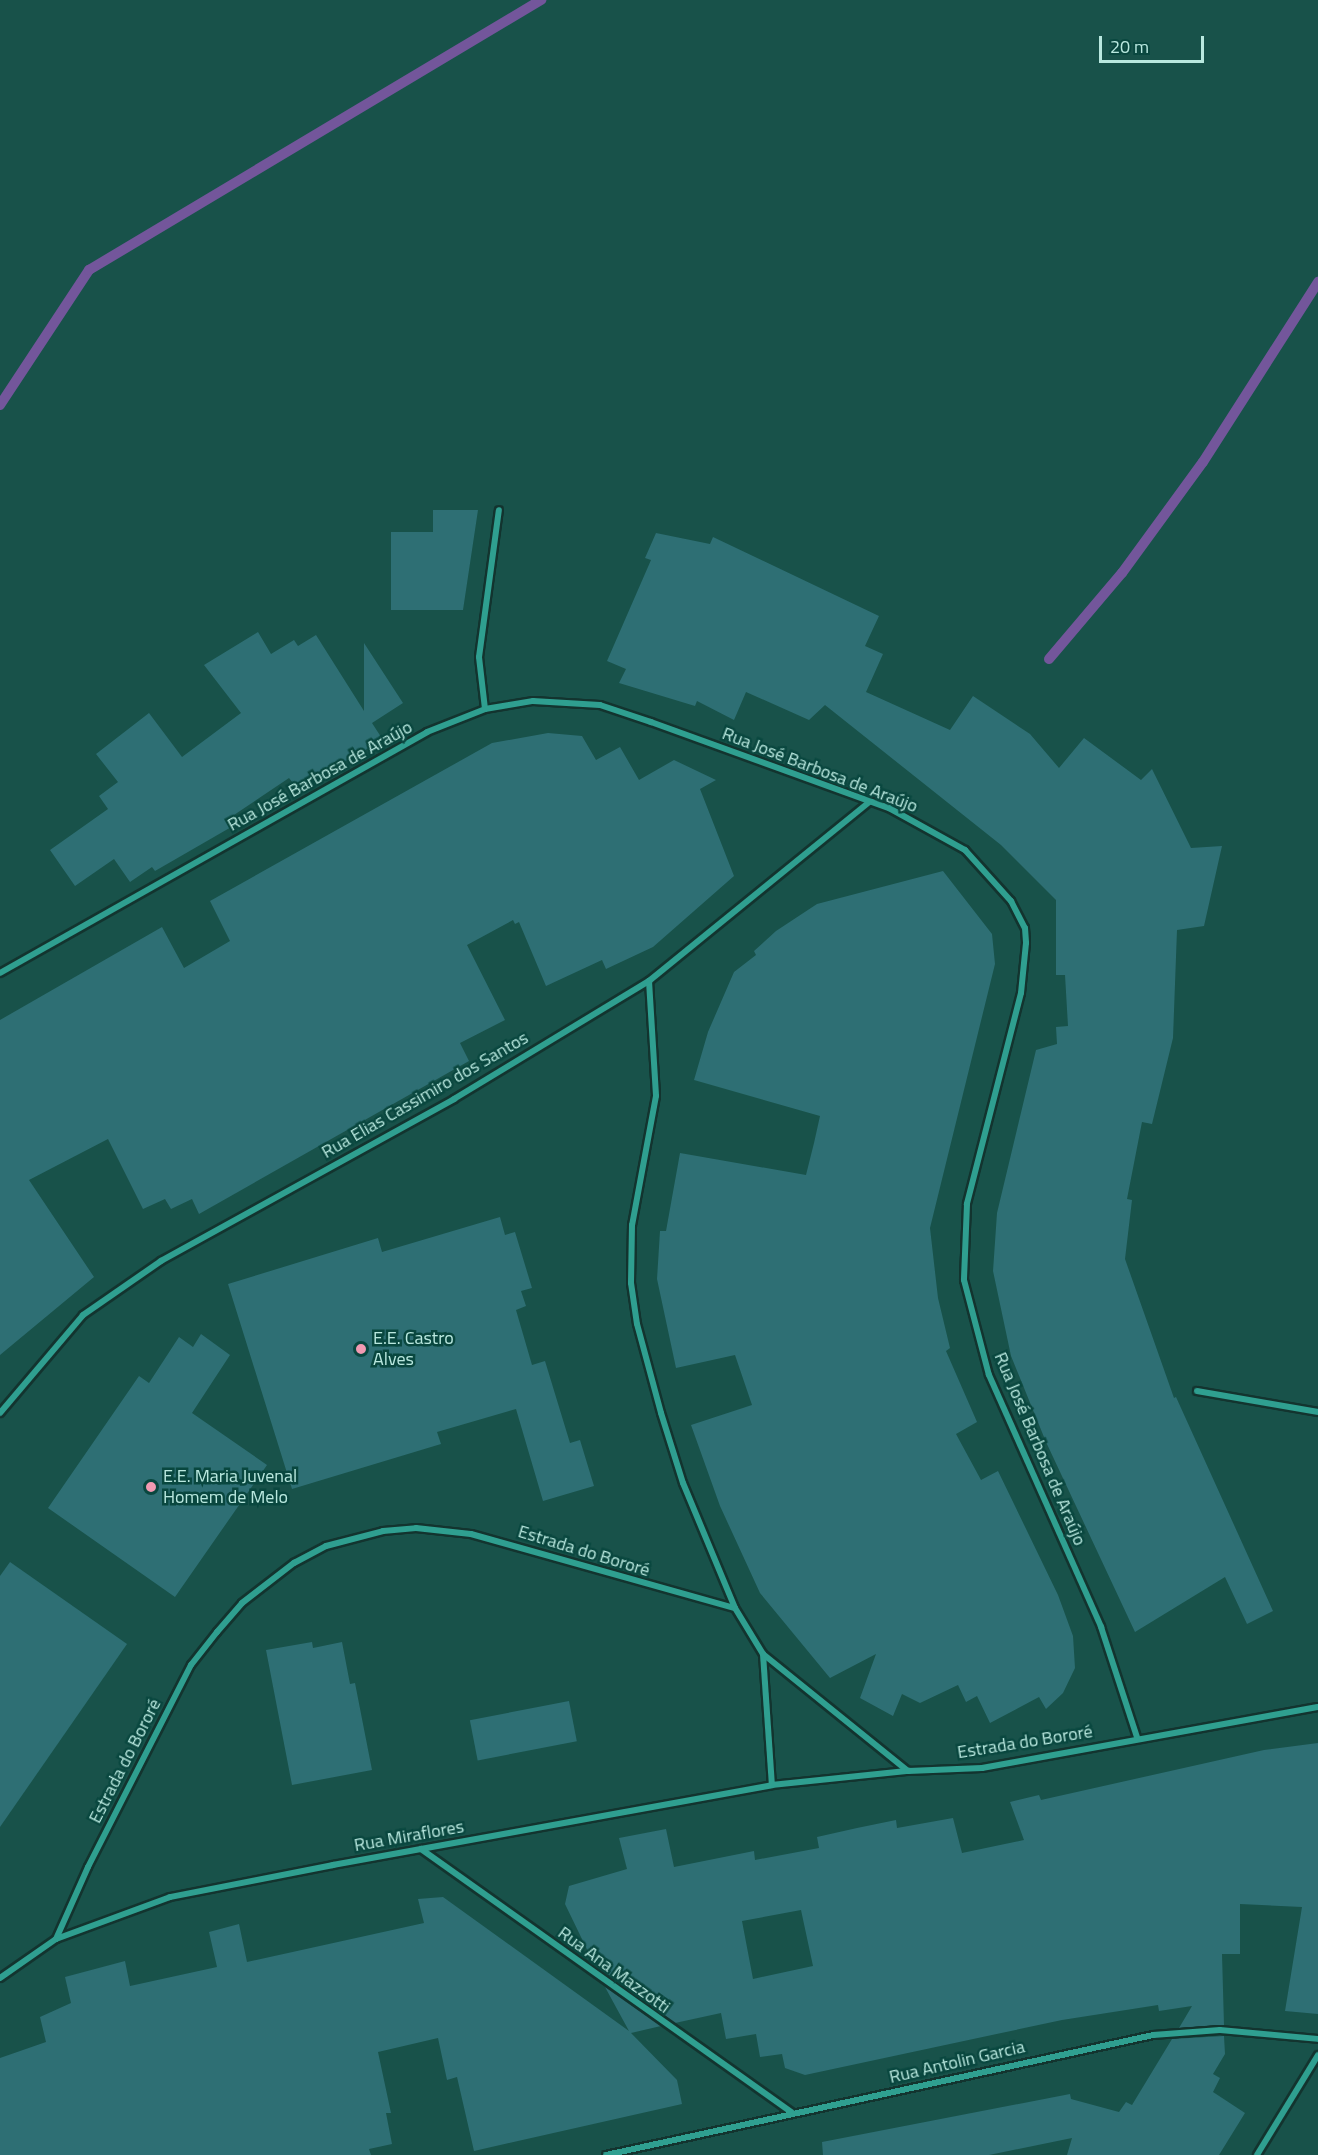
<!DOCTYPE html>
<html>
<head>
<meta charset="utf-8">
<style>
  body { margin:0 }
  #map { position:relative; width:1318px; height:2155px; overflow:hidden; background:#18524a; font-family:"Titillium Web",sans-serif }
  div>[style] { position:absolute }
  .stream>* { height:10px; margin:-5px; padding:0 5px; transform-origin:5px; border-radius:5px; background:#73569b }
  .building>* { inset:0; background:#2e6f74; transform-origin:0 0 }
  .roads { filter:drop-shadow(2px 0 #13342f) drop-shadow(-2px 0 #13342f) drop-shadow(0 2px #13342f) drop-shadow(0 -2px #13342f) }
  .street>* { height:6px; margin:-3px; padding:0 3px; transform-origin:3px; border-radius:3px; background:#2f9f90 }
  .dots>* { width:16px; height:16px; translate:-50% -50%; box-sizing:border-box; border:3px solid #09473f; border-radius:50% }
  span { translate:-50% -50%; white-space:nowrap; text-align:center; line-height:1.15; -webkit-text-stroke:5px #09473f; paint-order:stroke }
  .street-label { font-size:18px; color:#b9e8df }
  .poi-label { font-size:18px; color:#b9e8df }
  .left { translate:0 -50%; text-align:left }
  .scale { position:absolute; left:1099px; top:36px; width:105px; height:27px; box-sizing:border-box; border:3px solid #b9e8df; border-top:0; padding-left:8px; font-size:18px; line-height:21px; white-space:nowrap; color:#b9e8df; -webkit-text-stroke:4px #09473f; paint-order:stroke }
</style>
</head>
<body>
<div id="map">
  <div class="stream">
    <div style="left:0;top:405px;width:162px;rotate:-56.6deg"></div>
    <div style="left:89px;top:270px;width:527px;rotate:-30.85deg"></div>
    <div style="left:1049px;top:659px;width:113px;rotate:-49.7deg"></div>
    <div style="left:1122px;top:573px;width:137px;rotate:-53.9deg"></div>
    <div style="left:1203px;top:462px;width:214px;rotate:-57.4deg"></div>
  </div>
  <div class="building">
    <div style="clip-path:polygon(433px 510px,478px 510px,463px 610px,391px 610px,391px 532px,433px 532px)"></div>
    <div style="clip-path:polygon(656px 533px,710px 544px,713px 537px,879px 616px,865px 646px,883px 654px,866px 692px,950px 730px,973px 696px,1030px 734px,1059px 768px,1084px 738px,1141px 780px,1152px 769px,1191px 848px,1222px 846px,1204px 926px,1177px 930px,1173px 1038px,1152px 1124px,1142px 1122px,1127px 1199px,1132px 1200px,1125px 1259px,1174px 1398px,1176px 1397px,1273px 1611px,1247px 1624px,1225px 1577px,1135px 1632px,1046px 1442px,1011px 1356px,993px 1271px,997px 1213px,1036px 1050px,1057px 1044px,1056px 1027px,1068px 1026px,1065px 975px,1056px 975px,1056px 900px,1001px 845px,825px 705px,809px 720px,746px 692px,734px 720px,697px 701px,695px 706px,619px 683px,626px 669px,607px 661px,651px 560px,645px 558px)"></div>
    <div style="clip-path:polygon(258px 632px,271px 654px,294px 640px,298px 646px,316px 635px,364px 711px,364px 643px,403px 703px,372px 723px,383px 740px,297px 788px,289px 778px,228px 819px,233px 826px,155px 871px,152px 867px,130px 882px,114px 859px,75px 886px,50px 850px,108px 809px,99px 796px,118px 782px,96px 754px,149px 713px,182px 757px,241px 713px,204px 665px)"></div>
    <div style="clip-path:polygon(548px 733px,582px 736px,596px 760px,620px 747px,639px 780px,674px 760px,716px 780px,700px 789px,734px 876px,653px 947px,606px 969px,602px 960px,546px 986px,519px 922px,515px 924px,513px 920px,467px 945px,505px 1020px,460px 1043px,469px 1061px,199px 1214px,192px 1199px,171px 1209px,165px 1199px,143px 1209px,108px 1139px,29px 1180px,94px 1277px,0 1355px,0 1020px,162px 927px,184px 968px,230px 941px,210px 901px,492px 743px)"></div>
    <div style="clip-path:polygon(943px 871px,992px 934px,995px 964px,930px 1228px,938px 1298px,950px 1348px,946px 1351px,977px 1422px,956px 1434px,981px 1480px,998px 1471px,1058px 1595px,1073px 1636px,1075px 1668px,1063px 1693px,1046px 1709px,1039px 1697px,990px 1723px,977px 1696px,966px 1702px,958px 1685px,920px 1703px,902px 1694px,893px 1716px,860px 1698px,876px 1654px,830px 1678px,760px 1593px,720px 1506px,691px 1425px,752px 1405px,735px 1355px,676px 1368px,657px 1279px,660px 1231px,666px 1231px,680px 1153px,806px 1175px,814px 1143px,820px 1116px,694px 1080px,708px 1032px,734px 972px,756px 955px,754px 951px,776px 931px,817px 904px)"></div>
    <div style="clip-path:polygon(500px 1217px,505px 1235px,515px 1232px,532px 1288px,521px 1291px,526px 1306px,516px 1310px,532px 1365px,545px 1361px,570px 1443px,580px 1440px,594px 1486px,543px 1501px,516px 1409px,437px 1432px,441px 1444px,292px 1489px,228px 1284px,378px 1238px,382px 1252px)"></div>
    <div style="clip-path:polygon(201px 1334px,230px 1355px,192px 1413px,267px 1465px,175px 1597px,48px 1508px,139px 1376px,149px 1383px,179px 1337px,193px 1347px)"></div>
    <div style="clip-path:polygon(10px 1562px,127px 1644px,0 1827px,0 1576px)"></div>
    <div style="clip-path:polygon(312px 1642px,313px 1648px,342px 1642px,350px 1684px,355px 1683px,372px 1770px,292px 1785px,266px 1650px)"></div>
    <div style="left:569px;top:1701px;width:41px;height:101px;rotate:79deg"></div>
    <div style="clip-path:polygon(evenodd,1318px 1743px,1318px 2014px,1285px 2011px,1302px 1907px,1240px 1904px,1240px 1954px,1222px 1954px,1224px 2025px,1179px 2028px,1192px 2006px,1159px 2011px,1158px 2005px,1062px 2020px,805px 2075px,785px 2068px,782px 2054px,760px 2057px,756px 2034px,726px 2039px,721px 2013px,675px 2023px,595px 1966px,565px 1904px,569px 1886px,627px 1869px,619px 1838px,666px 1829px,674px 1867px,754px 1851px,755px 1860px,819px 1848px,817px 1837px,857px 1828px,896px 1820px,897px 1828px,953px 1818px,962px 1853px,1024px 1840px,1010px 1802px,1039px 1795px,1041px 1800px,1264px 1750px,1318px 1743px,801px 1910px,813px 1966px,753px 1979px,742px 1921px,801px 1910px)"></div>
    <div style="clip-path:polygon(443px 1897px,629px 2031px,605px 1987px,661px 2026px,631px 2033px,677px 2080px,682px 2104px,474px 2151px,457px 2077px,447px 2080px,438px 2038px,378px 2052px,391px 2113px,386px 2113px,392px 2144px,369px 2149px,371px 2155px,0 2155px,0 2058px,46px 2042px,40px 2017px,71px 2003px,65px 1977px,125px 1961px,130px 1986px,217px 1967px,209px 1932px,239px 1924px,247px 1962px,424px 1923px,418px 1899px)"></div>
    <div style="clip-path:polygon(1224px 2036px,1225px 2054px,1213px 2074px,1220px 2078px,1213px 2092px,1245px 2113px,1219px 2155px,1067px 2155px,1072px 2138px,989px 2155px,823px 2155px,822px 2142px,1070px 2094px,1071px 2099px,1119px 2112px,1126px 2102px,1132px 2105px,1172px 2039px)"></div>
  </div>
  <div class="roads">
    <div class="street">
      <div style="left:485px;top:709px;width:52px;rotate:-96.6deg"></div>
      <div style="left:479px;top:657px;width:148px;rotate:-82.3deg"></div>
      <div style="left:0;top:973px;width:490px;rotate:-29.4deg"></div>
      <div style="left:427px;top:732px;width:62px;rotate:-21.6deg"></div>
      <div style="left:485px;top:709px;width:49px;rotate:-9.5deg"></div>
      <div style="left:533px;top:701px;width:67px;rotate:3.4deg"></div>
      <div style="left:600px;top:705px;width:54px;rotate:18.4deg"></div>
      <div style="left:651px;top:722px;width:253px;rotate:19.9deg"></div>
      <div style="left:889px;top:808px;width:87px;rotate:28.9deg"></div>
      <div style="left:965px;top:850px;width:69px;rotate:48deg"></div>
      <div style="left:1011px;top:901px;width:30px;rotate:63deg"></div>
      <div style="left:1025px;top:928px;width:15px;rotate:86deg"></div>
      <div style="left:1026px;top:943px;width:50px;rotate:95.7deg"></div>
      <div style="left:1021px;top:993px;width:218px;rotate:104.4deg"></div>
      <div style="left:967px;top:1204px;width:76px;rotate:92.3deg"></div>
      <div style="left:964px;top:1280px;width:98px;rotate:75.3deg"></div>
      <div style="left:989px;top:1375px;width:276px;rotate:66deg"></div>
      <div style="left:1101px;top:1627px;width:116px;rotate:71.9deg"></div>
      <div style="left:649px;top:981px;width:115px;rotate:86.5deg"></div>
      <div style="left:656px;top:1096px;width:131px;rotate:100.5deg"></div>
      <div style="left:632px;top:1225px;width:58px;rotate:91deg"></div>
      <div style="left:631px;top:1283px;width:41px;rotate:81.7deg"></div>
      <div style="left:637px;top:1324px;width:92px;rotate:74.9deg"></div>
      <div style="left:661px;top:1413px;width:73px;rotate:72.6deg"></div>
      <div style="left:683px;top:1483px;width:135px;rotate:67.4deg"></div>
      <div style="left:1197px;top:1391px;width:123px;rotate:9.8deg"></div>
      <div style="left:0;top:1413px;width:128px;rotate:-49.7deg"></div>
      <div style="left:83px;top:1315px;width:95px;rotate:-34.7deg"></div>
      <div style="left:161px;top:1261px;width:335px;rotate:-28.9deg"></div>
      <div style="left:454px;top:1099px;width:228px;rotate:-31.2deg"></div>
      <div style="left:649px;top:981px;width:284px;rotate:-39.1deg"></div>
      <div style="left:763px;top:1654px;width:131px;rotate:86.1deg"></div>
      <div style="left:421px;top:1849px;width:455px;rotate:35.4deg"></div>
      <div style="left:56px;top:1939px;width:121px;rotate:-20.2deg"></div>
      <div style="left:170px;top:1897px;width:166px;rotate:-11.1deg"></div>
      <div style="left:333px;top:1865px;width:446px;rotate:-10.3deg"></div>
      <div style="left:772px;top:1785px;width:137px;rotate:-5.9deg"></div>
      <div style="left:0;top:1978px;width:68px;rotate:-34.9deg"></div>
      <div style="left:56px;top:1939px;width:79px;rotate:-66deg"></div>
      <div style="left:88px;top:1867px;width:227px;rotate:-63deg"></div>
      <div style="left:191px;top:1665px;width:42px;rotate:-51.8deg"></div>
      <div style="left:217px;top:1632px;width:38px;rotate:-49deg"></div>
      <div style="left:242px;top:1603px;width:66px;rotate:-37.6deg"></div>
      <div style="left:294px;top:1563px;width:36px;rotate:-28deg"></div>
      <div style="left:326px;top:1546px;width:59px;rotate:-14.7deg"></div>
      <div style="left:383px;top:1531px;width:33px;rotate:-5deg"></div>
      <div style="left:416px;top:1528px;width:55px;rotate:6.2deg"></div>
      <div style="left:471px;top:1534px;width:274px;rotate:15.7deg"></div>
      <div style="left:735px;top:1608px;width:54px;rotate:58.7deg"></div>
      <div style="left:763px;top:1654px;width:186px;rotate:38.9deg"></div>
      <div style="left:908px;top:1771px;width:74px;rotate:-2.3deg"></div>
      <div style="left:982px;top:1768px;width:341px;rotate:-10.3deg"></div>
      <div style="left:606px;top:2155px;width:560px;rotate:-12.37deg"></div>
      <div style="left:1153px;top:2035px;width:67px;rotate:-4.3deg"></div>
      <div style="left:1220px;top:2030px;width:98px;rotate:5.2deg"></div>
      <div style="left:1257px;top:2155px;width:117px;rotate:-58.6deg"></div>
    </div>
  </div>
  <div class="dots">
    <div style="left:361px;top:1349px;background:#f19ab2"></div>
    <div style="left:151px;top:1487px;background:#f19ab2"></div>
  </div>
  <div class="street-label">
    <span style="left:820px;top:770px;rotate:21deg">Rua José Barbosa de Araújo</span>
    <span style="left:320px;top:776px;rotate:-29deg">Rua José Barbosa de Araújo</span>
    <span style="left:425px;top:1095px;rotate:-30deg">Rua Elias Cassimiro dos Santos</span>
    <span style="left:1040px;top:1449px;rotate:67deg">Rua José Barbosa de Araújo</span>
    <span style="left:584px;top:1551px;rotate:17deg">Estrada do Bororé</span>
    <span style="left:1025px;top:1742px;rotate:-9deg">Estrada do Bororé</span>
    <span style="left:125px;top:1761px;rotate:-63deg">Estrada do Bororé</span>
    <span style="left:409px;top:1836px;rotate:-10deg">Rua Miraflores</span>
    <span style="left:614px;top:1970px;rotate:36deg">Rua Ana Mazzotti</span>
    <span style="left:957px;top:2062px;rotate:-13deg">Rua Antolin Garcia</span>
  </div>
  <div class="poi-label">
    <span class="left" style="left:373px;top:1349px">E.E. Castro<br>Alves</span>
    <span class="left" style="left:163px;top:1487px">E.E. Maria Juvenal<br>Homem de Melo</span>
  </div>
  <div class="scale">20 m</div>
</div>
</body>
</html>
